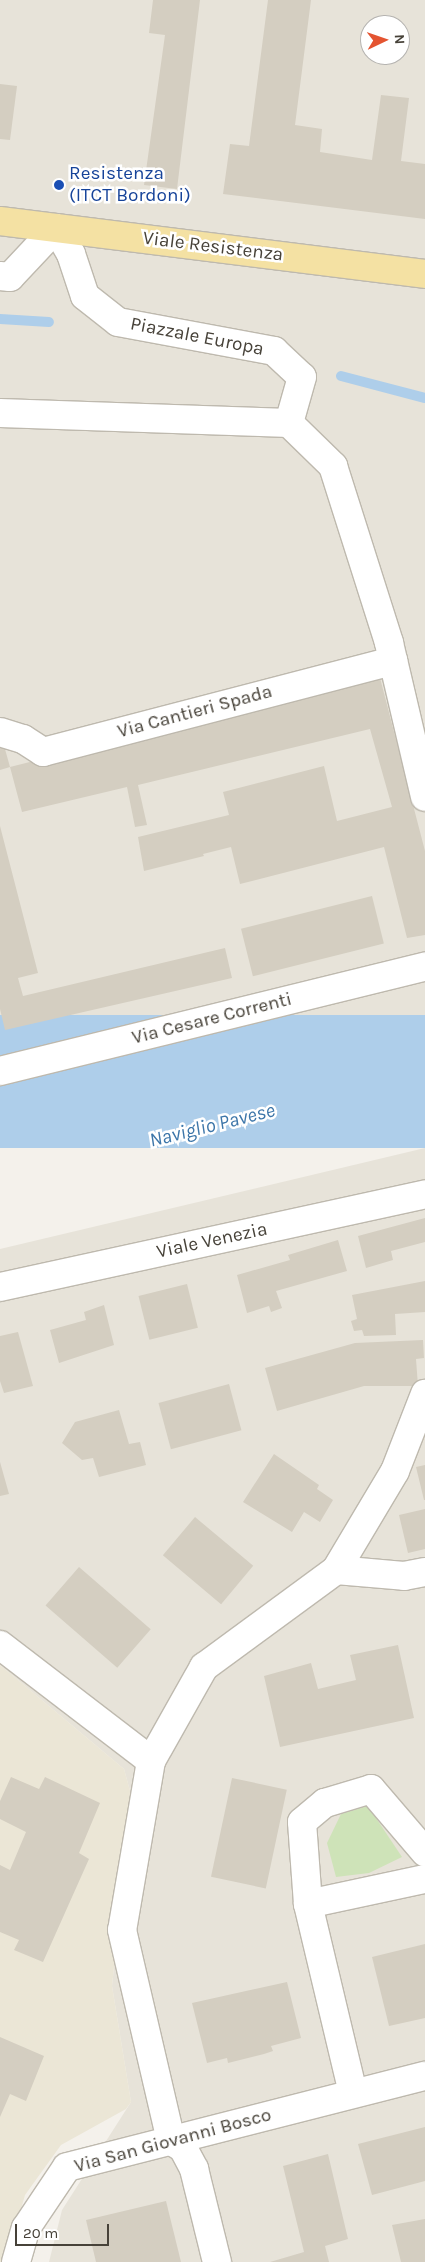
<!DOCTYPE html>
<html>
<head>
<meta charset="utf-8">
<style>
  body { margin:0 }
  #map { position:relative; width:425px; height:2262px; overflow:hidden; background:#f4f1eb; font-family:Karla,sans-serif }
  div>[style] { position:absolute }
  .residential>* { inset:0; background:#e7e3d9 }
  .education>* { inset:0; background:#ebe6d6 }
  .green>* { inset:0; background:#cee3b8 }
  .water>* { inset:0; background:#aeceea; transform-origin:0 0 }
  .stream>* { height:10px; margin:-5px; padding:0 5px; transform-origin:5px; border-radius:5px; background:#aeceea }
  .building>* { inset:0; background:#d4cec1; transform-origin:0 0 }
  .roads { filter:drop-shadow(1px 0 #beb9ae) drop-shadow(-1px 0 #beb9ae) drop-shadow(0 1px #beb9ae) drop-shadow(0 -1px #beb9ae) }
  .minor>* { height:28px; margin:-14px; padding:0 14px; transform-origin:14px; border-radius:14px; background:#fff }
  .major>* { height:28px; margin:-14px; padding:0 14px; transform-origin:14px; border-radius:14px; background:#f4e1a3 }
  .dots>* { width:14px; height:14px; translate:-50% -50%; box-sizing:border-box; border:2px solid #fff; border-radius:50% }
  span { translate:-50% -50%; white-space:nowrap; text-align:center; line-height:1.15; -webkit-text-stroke:5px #fff; paint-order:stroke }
  .transit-label { font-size:19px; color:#164399 }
  .left { translate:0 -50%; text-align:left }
  .street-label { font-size:19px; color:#474239 }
  .water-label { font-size:20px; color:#3d76a9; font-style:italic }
  .north { position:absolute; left:360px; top:15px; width:50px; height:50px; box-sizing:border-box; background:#fff; border:1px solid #b5b3b0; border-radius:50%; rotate:87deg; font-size:14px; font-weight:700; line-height:20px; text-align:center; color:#474239 }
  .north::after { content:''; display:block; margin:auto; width:18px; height:22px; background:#e45431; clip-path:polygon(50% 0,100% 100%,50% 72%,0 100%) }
  .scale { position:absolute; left:15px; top:2224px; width:94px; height:22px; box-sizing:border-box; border:2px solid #474239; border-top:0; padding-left:6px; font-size:15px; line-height:18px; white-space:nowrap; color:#474239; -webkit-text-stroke:4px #fff; paint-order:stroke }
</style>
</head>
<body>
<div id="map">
  <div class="residential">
    <div style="clip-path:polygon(evenodd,0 0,425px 0,425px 1015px,0 1116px,0 0,370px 25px,400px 25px,400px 55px,370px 55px,370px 25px)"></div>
    <div style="clip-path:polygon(425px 1148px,425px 2262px,49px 2262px,62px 2210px,131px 2102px,112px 1986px,132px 1798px,124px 1769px,0 1665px,0 1249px)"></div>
  </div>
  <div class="education">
    <div style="clip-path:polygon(0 1665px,124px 1769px,132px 1798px,112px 1986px,131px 2102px,126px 2109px,61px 2145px,25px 2195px,6px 2262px,0 2262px)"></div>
  </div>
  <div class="green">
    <div style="clip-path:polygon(368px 1806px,402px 1857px,369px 1873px,336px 1877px,327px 1843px,341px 1814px)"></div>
  </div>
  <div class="water">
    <div style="left:425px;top:1015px;width:133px;height:437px;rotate:90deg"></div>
  </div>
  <div class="stream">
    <div style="left:0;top:319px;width:49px;rotate:3.5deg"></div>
    <div style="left:341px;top:376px;width:87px;rotate:14.7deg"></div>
  </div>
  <div class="building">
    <div style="clip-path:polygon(153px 0,200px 0,177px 189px,144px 185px,165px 35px,149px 33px)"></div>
    <div style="clip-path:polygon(268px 0,311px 0,295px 125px,322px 129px,320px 152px,372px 160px,381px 95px,409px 98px,401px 161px,425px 164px,425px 219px,223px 194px,230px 144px,249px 146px)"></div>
    <div style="clip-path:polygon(0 84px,17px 86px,10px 140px,0 139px)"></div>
    <div style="clip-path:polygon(379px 674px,425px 851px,425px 935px,407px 938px,384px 847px,240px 884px,231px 847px,203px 854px,204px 856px,144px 871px,138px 837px,229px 815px,223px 792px,324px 766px,337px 821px,392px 807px,370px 729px,138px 785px,147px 825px,135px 827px,127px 787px,22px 812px,10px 767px)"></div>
    <div style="clip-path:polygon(3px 742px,10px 767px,0 770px,0 743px)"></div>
    <div style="clip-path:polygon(0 826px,38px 973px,18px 978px,23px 996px,225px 948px,232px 978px,5px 1030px,0 1009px)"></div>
    <div style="left:372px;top:896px;width:49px;height:135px;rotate:76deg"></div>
    <div style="clip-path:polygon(425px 1218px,425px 1242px,391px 1251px,393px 1260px,366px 1268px,358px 1236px)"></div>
    <div style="clip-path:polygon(338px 1240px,347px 1271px,276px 1291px,282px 1308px,271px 1312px,269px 1306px,247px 1313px,237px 1275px,290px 1260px,288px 1255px)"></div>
    <div style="clip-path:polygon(425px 1281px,425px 1312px,395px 1314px,396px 1335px,364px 1336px,362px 1330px,354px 1331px,351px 1321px,357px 1319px,352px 1295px)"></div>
    <div style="left:187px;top:1284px;width:45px;height:50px;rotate:76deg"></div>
    <div style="clip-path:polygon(104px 1305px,114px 1345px,59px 1363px,50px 1330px,86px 1320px,84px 1312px)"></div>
    <div style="clip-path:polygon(18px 1332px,33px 1386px,4px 1393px,0 1381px,0 1336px)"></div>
    <div style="clip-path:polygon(423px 1340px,424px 1358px,416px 1359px,418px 1386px,364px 1386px,277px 1411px,265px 1368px,355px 1343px)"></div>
    <div style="left:229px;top:1384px;width:48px;height:73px;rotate:75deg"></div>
    <div style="clip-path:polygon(119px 1410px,129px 1444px,140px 1442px,146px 1465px,99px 1477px,93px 1458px,82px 1460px,62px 1443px,75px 1422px)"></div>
    <div style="clip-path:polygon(274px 1454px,319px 1485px,317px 1489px,333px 1500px,320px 1522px,304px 1512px,292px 1532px,243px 1502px)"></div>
    <div style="clip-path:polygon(0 1462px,9px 1494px,0 1496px)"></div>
    <div style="clip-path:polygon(425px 1465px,425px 1500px,424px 1500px,416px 1467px)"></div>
    <div style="clip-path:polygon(425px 1509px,425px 1549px,408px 1553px,399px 1515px)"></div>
    <div style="left:195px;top:1517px;width:76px;height:50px;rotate:40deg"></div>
    <div style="left:79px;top:1567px;width:95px;height:51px;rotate:41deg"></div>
    <div style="clip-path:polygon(398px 1645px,414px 1718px,280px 1747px,264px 1676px,311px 1663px,318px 1689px,356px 1680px,350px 1655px)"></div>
    <div style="clip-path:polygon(11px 1777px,39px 1789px,45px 1777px,100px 1803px,79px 1853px,89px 1859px,43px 1962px,14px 1950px,19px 1940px,0 1932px,0 1865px,10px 1870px,26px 1832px,0 1819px,0 1801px)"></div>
    <div style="left:232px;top:1778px;width:56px;height:101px;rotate:12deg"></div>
    <div style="clip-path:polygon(425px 1944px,425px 2018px,389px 2026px,372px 1957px)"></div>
    <div style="clip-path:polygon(287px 1982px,301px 2038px,271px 2046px,273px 2051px,264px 2054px,228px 2063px,227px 2058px,207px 2063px,192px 2003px)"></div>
    <div style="clip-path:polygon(0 2037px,44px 2056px,26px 2101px,10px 2094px,0 2117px)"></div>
    <div style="clip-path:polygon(425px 2127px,425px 2181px,372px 2195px,358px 2144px)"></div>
    <div style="clip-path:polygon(328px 2154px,348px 2239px,325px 2246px,329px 2262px,270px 2262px,304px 2252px,283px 2166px)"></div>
    <div style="clip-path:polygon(166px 2201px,181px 2262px,96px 2262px,86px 2220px)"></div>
    <div style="clip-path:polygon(425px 2219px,425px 2262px,401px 2262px,392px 2225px)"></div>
  </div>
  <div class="roads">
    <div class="minor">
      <div style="left:0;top:276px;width:10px;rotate:6deg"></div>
      <div style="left:10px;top:277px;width:67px;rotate:-46.8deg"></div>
      <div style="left:56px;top:228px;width:30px;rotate:60deg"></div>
      <div style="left:71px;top:254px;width:44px;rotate:71.6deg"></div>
      <div style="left:85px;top:296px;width:42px;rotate:38.2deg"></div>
      <div style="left:118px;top:322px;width:159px;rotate:10.5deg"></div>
      <div style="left:274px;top:351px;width:38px;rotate:43deg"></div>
      <div style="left:302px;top:377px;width:48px;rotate:105.8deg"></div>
      <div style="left:289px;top:423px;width:289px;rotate:-178deg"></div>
      <div style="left:289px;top:423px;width:62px;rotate:44.3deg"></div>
      <div style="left:333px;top:466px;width:186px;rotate:72.4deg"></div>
      <div style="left:389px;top:643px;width:158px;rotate:76.8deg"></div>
      <div style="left:0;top:732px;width:24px;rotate:17deg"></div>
      <div style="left:23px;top:739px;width:24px;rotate:33deg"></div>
      <div style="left:43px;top:752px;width:362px;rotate:-14.6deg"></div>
      <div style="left:0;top:1071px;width:438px;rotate:-13.8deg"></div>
      <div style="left:0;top:1287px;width:435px;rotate:-12.3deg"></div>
      <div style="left:336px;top:1570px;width:68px;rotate:5deg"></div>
      <div style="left:404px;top:1576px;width:21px;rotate:-11deg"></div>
      <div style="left:0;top:1645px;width:190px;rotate:37.5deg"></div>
      <div style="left:151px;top:1761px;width:171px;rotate:99.7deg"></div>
      <div style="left:122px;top:1930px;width:217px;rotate:76.9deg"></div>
      <div style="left:151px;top:1761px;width:108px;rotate:-60.6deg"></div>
      <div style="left:204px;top:1667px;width:164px;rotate:-36.3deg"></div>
      <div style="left:336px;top:1570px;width:115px;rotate:-59.2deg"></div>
      <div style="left:395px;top:1471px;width:83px;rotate:-68.7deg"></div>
      <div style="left:308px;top:1904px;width:120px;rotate:-12.1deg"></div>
      <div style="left:353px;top:2093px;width:194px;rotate:-103.4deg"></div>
      <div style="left:308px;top:1904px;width:82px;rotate:-94.2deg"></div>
      <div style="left:302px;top:1822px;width:30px;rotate:-40deg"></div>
      <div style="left:325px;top:1803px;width:48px;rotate:-16.9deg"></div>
      <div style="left:371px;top:1789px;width:83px;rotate:49.4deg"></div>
      <div style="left:171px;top:2141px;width:14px;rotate:30deg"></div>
      <div style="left:183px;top:2148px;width:24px;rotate:62deg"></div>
      <div style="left:194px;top:2169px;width:96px;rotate:76.1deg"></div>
      <div style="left:16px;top:2262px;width:35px;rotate:-74deg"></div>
      <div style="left:26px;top:2228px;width:73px;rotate:-56.1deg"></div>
      <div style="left:67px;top:2167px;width:369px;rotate:-14.3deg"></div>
    </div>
    <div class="major">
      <div style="left:0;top:221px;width:428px;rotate:7.1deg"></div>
    </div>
  </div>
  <div class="dots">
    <div style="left:59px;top:185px;background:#1a4fb4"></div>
  </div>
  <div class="transit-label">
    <span class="left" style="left:69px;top:185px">Resistenza<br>(ITCT Bordoni)</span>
  </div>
  <div class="street-label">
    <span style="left:213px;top:247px;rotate:7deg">Viale Resistenza</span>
    <span style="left:197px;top:337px;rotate:11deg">Piazzale Europa</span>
    <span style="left:195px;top:712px;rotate:-15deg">Via Cantieri Spada</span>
    <span style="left:212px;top:1019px;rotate:-14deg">Via Cesare Correnti</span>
    <span style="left:212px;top:1241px;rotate:-12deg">Viale Venezia</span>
    <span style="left:173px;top:2141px;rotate:-15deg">Via San Giovanni Bosco</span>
  </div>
  <div class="water-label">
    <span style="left:212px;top:1125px;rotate:-14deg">Naviglio Pavese</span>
  </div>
  <div class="north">N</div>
  <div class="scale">20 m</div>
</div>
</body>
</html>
